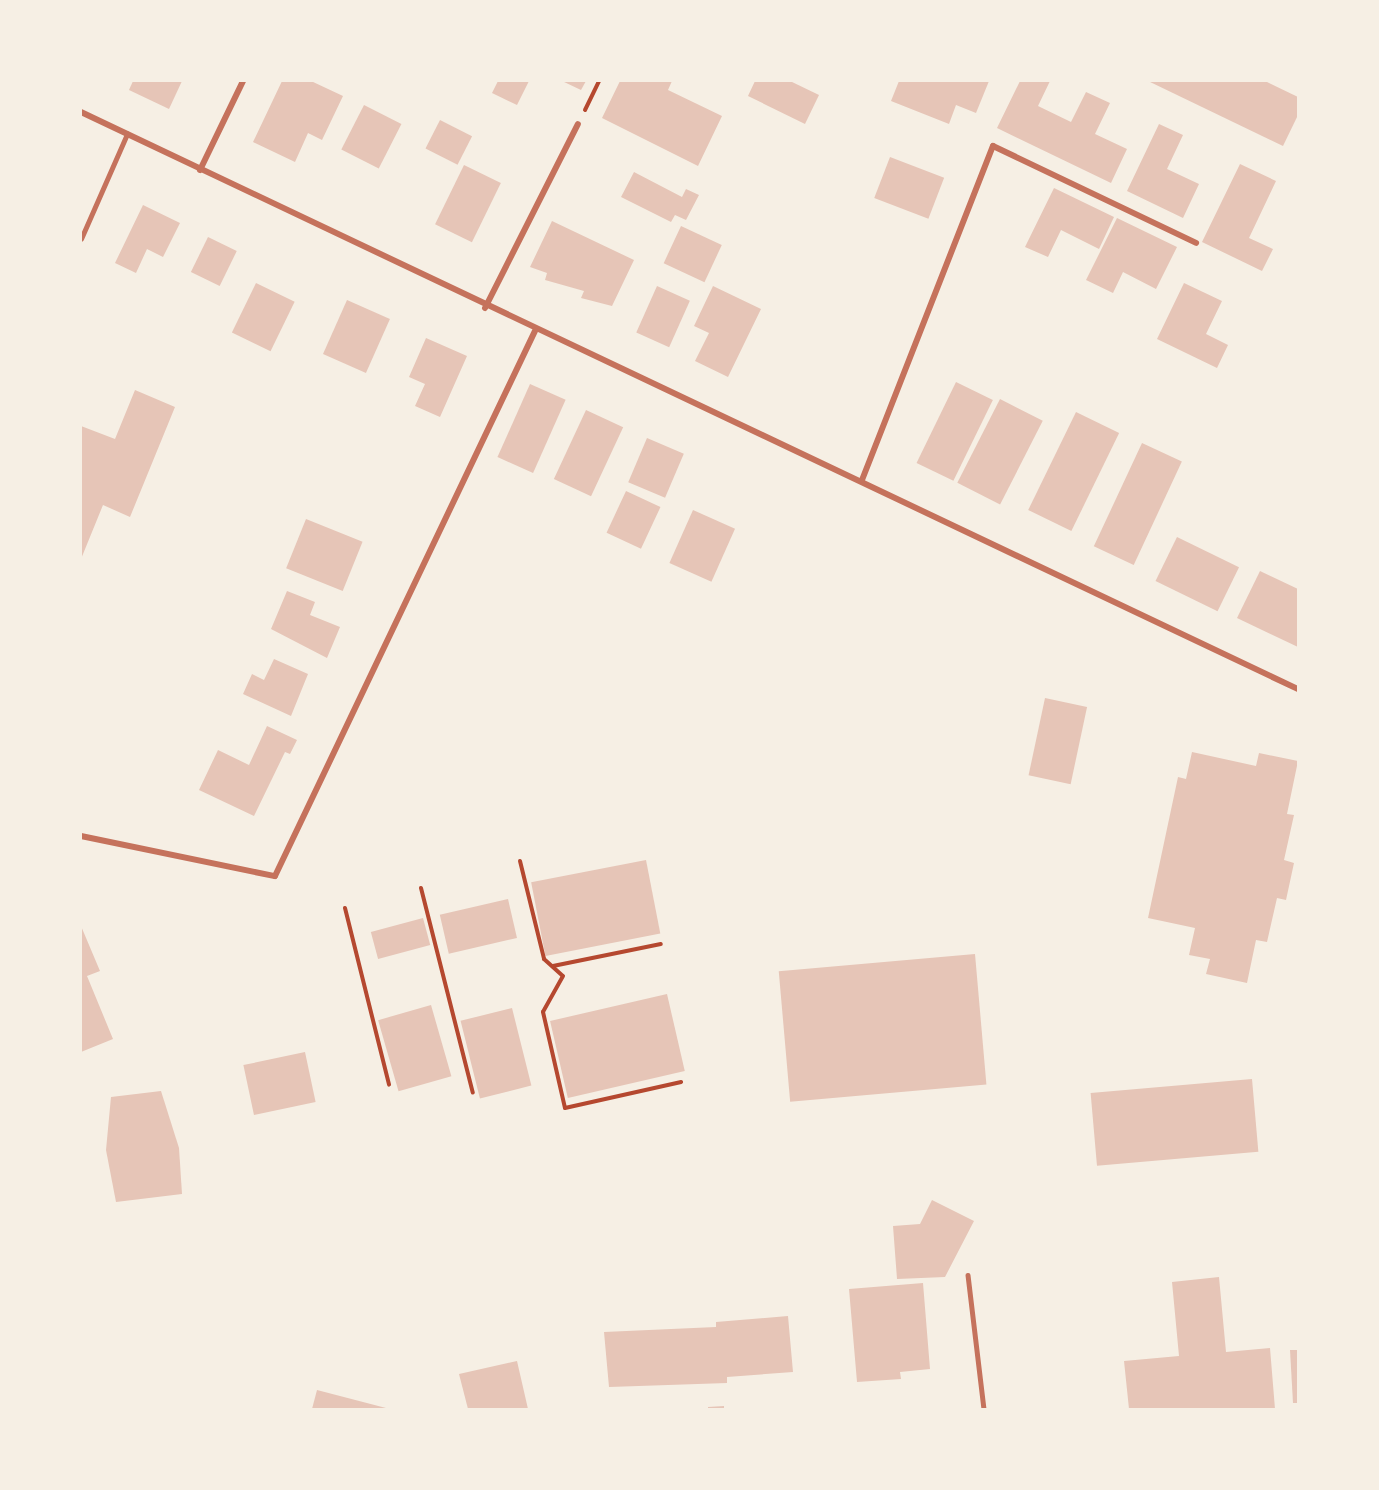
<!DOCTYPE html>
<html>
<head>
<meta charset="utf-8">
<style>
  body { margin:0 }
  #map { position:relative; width:1379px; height:1490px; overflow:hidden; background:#f6efe4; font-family:"Sofia Sans Condensed",sans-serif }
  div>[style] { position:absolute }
  .building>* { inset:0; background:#e6c5b7; transform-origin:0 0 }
  .path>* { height:4px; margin:-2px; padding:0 2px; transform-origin:2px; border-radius:2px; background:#b5482f }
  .service>* { height:4.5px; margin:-2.25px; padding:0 2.25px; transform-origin:2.25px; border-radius:2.25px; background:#c5725c }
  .minor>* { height:6px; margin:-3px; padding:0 3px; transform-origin:3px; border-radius:3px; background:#c5725c }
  span { translate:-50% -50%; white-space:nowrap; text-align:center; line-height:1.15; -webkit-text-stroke:4.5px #f6efe4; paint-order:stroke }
  .frame { position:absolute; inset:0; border:82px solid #f6efe4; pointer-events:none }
</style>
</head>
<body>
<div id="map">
  <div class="building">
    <div style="clip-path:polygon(133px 81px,182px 81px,169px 109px,129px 90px)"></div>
    <div style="clip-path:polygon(282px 81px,311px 81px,343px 96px,322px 140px,308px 133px,295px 162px,253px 142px)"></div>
    <div style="clip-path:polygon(498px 81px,529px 81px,517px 105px,492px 93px)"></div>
    <div style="clip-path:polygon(562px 81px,586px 81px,581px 90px)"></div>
    <div style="clip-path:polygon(620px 81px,672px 81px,668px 90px,722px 116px,698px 166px,602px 118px)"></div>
    <div style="clip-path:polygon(755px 81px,790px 81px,819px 95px,805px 124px,748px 96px)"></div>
    <div style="clip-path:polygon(899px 81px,989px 81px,976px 113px,956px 105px,949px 124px,891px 101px)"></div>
    <div style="clip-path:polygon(1020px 81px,1050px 81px,1038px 106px,1071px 122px,1086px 92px,1110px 103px,1095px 134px,1127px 149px,1111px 183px,997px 128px)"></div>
    <div style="clip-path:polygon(1148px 81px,1265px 81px,1298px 97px,1298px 115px,1283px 146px)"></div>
    <div style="left:364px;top:105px;width:42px;height:50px;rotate:27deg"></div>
    <div style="left:440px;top:120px;width:36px;height:32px;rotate:27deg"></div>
    <div style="clip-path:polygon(1159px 124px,1183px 135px,1167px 169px,1199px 184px,1183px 218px,1127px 191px)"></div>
    <div style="left:890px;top:157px;width:58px;height:44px;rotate:21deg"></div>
    <div style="clip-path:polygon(1240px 164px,1276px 181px,1249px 238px,1273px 249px,1262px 271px,1202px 242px)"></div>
    <div style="left:464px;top:165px;width:41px;height:66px;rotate:26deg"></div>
    <div style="clip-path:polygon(634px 172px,682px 197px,686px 189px,699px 195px,686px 220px,675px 215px,671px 222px,621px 197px)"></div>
    <div style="clip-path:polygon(1054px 188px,1114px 217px,1099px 249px,1061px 230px,1048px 257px,1025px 247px)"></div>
    <div style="clip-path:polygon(143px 205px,180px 223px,163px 257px,147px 249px,136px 273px,115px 263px)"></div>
    <div style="clip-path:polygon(1117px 218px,1177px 247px,1156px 289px,1123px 272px,1113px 293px,1086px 280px)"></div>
    <div style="clip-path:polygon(552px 221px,634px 260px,612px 306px,581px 298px,584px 291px,545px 280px,547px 273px,530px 267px)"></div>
    <div style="left:681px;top:226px;width:45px;height:41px;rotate:25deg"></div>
    <div style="left:208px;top:237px;width:32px;height:39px;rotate:26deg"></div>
    <div style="left:256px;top:283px;width:43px;height:55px;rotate:26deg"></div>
    <div style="clip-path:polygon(1184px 283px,1222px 301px,1206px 334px,1228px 345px,1217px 368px,1157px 339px)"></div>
    <div style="left:657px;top:286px;width:36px;height:51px;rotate:24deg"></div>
    <div style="clip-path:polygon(713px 286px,761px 309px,728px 377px,695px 361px,709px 333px,694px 326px)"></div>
    <div style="left:347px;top:300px;width:47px;height:59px;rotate:24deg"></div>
    <div style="clip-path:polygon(426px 338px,467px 356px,440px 417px,415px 406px,425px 384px,409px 377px)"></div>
    <div style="left:956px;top:382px;width:41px;height:90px;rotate:26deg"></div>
    <div style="left:530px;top:384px;width:39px;height:80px;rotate:24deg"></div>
    <div style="clip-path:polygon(135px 390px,175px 407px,130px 517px,103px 505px,81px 559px,81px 426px,115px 439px)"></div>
    <div style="left:1000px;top:399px;width:48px;height:94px;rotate:27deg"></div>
    <div style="left:586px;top:410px;width:41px;height:76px;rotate:25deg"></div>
    <div style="left:1076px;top:412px;width:48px;height:109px;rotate:26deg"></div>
    <div style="left:647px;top:438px;width:40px;height:48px;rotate:23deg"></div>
    <div style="left:1142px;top:443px;width:44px;height:114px;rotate:25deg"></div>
    <div style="left:626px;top:491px;width:38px;height:46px;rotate:25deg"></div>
    <div style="left:693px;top:510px;width:46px;height:58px;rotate:24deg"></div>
    <div style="left:306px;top:519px;width:61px;height:53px;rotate:22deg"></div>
    <div style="left:1177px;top:537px;width:69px;height:49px;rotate:26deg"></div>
    <div style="clip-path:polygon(1260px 571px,1298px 589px,1298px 647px,1237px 618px)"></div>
    <div style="clip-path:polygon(287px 591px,315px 602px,310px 615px,340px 627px,327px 658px,271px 629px)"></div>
    <div style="clip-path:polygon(274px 659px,308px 674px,291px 716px,243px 694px,252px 674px,264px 680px)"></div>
    <div style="left:1045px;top:698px;width:43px;height:79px;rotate:12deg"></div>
    <div style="clip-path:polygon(267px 726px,297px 740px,290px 754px,285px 752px,254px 816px,199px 790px,218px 750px,249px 765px)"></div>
    <div style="clip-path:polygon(1192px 752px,1256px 766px,1259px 753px,1298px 761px,1287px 814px,1294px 815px,1284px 860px,1294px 863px,1286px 900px,1277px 898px,1267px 942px,1256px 940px,1247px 983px,1206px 974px,1210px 959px,1189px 955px,1195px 928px,1148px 918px,1178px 777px,1186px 779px)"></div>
    <div style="left:646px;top:860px;width:75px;height:117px;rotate:79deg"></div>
    <div style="left:508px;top:899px;width:40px;height:70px;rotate:77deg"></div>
    <div style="left:423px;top:918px;width:28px;height:54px;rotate:75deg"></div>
    <div style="clip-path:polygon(81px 926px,100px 971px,87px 976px,113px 1039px,81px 1052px)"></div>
    <div style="left:975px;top:954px;width:131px;height:197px;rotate:85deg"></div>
    <div style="left:667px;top:994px;width:79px;height:120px;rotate:77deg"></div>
    <div style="left:431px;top:1005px;width:74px;height:55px;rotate:74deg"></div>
    <div style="left:512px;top:1008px;width:80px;height:53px;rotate:76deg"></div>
    <div style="left:305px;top:1052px;width:51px;height:63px;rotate:78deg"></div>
    <div style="left:1252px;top:1079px;width:73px;height:162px;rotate:85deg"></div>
    <div style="clip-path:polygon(161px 1091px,179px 1148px,182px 1194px,116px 1202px,106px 1150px,111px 1097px)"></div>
    <div style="clip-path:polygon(932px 1200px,974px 1221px,945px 1277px,897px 1279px,893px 1226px,920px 1224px)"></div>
    <div style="clip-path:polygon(1219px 1277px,1226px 1352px,1270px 1348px,1275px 1409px,1129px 1409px,1124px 1361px,1179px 1356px,1172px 1282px)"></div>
    <div style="clip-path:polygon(923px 1283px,930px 1369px,900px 1372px,901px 1379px,857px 1382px,849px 1289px)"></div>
    <div style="clip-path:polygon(788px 1316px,793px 1372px,727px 1377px,727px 1383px,609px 1387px,604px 1332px,716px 1327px,716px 1322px)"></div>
    <div style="clip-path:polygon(1290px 1350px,1298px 1350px,1298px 1403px,1293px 1403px)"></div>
    <div style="clip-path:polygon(517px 1361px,528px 1409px,468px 1409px,459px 1374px)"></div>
    <div style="clip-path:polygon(317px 1390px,386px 1408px,386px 1409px,312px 1409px)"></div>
    <div style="clip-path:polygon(724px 1406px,724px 1409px,708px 1409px,708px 1407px)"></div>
  </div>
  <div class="path">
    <div style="left:585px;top:110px;width:32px;rotate:-64deg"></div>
    <div style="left:520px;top:861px;width:101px;rotate:76.2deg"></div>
    <div style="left:544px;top:959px;width:25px;rotate:42deg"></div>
    <div style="left:563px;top:976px;width:41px;rotate:119.1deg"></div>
    <div style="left:543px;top:1012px;width:98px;rotate:77.1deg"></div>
    <div style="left:565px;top:1108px;width:119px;rotate:-12.6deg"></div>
    <div style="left:421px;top:888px;width:211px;rotate:75.8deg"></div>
    <div style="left:345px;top:908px;width:182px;rotate:76deg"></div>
    <div style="left:553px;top:966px;width:110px;rotate:-11.5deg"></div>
  </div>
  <div class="service">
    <div style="left:81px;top:239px;width:115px;rotate:-66.3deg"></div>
    <div style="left:968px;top:1275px;width:135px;rotate:83.2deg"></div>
  </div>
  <div class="minor">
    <div style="left:81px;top:112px;width:1347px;rotate:25.37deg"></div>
    <div style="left:200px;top:170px;width:99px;rotate:-64.2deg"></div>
    <div style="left:485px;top:308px;width:206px;rotate:-63.2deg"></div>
    <div style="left:862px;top:480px;width:359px;rotate:-68.6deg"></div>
    <div style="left:993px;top:146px;width:225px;rotate:25.5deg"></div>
    <div style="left:81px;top:836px;width:198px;rotate:11.7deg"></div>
    <div style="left:275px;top:876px;width:604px;rotate:-64.5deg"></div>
  </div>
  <div class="frame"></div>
</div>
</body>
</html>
